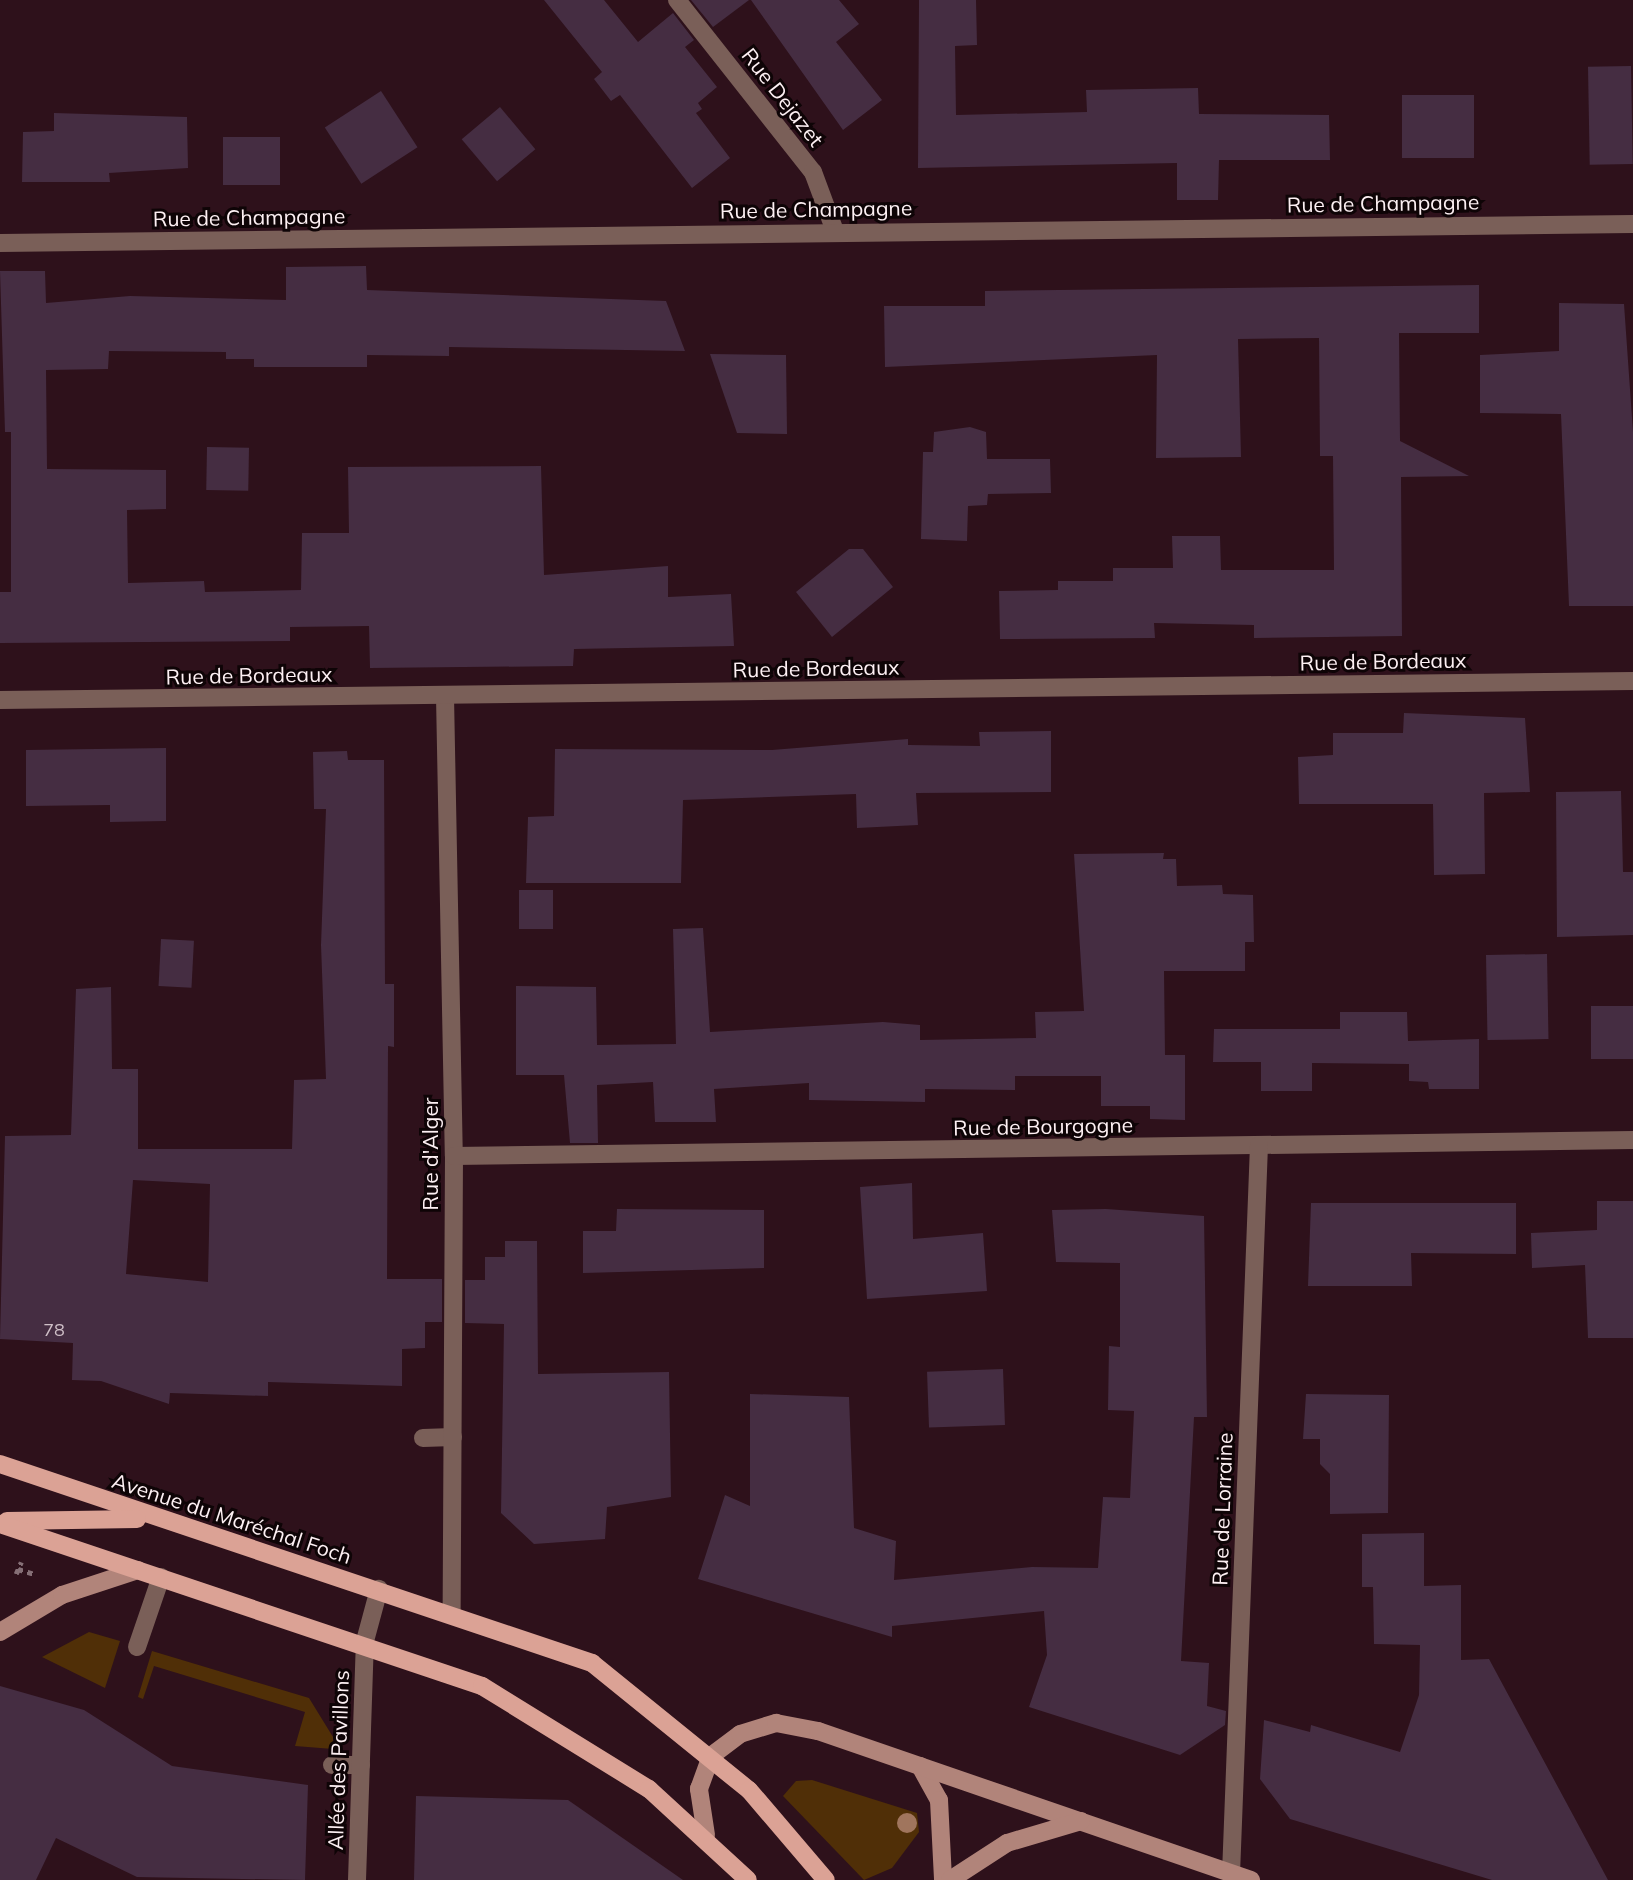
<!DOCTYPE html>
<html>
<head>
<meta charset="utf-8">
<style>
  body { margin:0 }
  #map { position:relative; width:1633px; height:1880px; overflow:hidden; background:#2e111b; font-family:Mulish,sans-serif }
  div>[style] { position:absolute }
  .green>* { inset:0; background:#502f07 }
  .building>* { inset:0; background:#452d42; transform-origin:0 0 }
  .path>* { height:4.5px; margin-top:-2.25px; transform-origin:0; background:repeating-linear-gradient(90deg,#856f76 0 5px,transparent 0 10px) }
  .lane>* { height:18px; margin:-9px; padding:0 9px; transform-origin:9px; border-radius:9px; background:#7a5f58 }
  .street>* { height:18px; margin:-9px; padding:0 9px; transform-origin:9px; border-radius:9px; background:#7a5f58 }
  .secondary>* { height:18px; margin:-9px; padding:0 9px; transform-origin:9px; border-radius:9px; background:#b1847a }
  .primary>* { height:18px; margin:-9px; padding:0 9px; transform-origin:9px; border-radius:9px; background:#dba295 }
  .trees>* { width:20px; height:20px; margin:-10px; border-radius:50%; background:#a0755d }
  span { translate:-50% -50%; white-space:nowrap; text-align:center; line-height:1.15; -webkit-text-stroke:6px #0e0406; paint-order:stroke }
  .number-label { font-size:18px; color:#cfbfc7 }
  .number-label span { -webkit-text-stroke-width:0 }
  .street-label { font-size:21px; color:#fdf0f3 }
</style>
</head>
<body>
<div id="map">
  <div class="green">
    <div style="clip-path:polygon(89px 1632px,120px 1641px,105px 1688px,42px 1657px)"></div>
    <div style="clip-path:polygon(152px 1651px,309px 1698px,333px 1737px,333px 1749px,295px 1746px,305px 1712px,154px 1666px,143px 1699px,138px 1697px)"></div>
    <div style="clip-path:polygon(812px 1780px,917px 1813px,919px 1832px,892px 1868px,864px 1880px,783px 1796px,796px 1781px)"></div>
  </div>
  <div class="building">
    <div style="clip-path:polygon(544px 0,604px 0,638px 42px,673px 13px,694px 40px,685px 47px,717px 87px,698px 103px,702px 109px,696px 113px,730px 158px,692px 188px,620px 95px,611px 101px,594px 79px,602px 72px)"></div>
    <div style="clip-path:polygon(691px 0,749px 0,713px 27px)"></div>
    <div style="clip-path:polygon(751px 0,839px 0,859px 24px,836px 42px,882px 100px,843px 130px)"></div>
    <div style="clip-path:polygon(919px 0,976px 0,977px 45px,955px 46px,956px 115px,1087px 112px,1086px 90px,1198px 88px,1199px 114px,1329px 115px,1330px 160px,1219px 160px,1218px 200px,1177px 200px,1177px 163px,918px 168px)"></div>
    <div style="left:1631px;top:66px;width:98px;height:43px;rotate:89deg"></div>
    <div style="left:381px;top:91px;width:67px;height:67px;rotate:57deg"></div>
    <div style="left:1474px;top:95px;width:63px;height:72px;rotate:90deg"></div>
    <div style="left:500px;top:107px;width:55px;height:50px;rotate:50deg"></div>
    <div style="clip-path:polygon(54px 113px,187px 117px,188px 168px,109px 173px,110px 182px,22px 182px,23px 132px,54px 131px)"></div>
    <div style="left:280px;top:137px;width:48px;height:57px;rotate:90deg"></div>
    <div style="clip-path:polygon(366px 266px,367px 290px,666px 301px,685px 351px,449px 347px,449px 356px,367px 355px,367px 367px,254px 367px,254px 359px,226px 359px,226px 352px,109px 351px,108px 369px,46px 370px,47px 469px,166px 470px,166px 509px,127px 510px,128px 583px,204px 581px,205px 592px,301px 590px,302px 533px,349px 533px,348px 467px,541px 466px,544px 575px,668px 566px,668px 597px,731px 594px,734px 646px,574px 649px,573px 666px,370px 668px,369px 626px,290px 627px,290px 641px,0 643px,0 592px,11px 592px,11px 432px,5px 432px,0 271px,45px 271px,46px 303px,130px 296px,286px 300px,286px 267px)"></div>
    <div style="clip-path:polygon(1479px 285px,1479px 333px,1399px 333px,1400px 441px,1469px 476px,1401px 477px,1402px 636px,1254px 638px,1254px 625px,1154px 623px,1155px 638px,1000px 639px,999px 591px,1058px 590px,1058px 581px,1113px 581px,1113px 568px,1173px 568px,1172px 536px,1220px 536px,1221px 570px,1334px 570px,1333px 456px,1320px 456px,1319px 338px,1238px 339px,1241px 457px,1156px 458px,1157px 355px,885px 367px,884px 306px,985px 306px,985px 291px)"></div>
    <div style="clip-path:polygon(1559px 303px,1624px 304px,1633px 432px,1633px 606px,1569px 606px,1561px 414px,1480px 413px,1480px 355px,1559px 351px)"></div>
    <div style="clip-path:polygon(710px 354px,786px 355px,787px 434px,737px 433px)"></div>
    <div style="clip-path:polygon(970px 427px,986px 432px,987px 459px,1050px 459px,1051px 493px,988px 494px,987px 505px,968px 506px,967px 541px,921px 539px,923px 452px,933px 452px,934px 432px)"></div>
    <div style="left:207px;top:447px;width:42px;height:43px;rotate:1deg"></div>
    <div style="clip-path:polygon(849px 549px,863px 549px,893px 587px,832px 637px,796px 592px)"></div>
    <div style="clip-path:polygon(1404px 713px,1525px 718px,1530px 792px,1484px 793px,1485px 874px,1434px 875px,1433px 804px,1299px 804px,1298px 757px,1333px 755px,1333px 733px,1403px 733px)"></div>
    <div style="clip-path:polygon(1051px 731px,1051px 792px,916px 793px,918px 825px,857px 828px,856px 794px,683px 800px,681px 883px,526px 883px,528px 817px,554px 816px,555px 749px,772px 750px,908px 739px,908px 745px,980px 746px,979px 732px)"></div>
    <div style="clip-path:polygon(166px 748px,166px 821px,110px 822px,110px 805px,26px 806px,26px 750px)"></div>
    <div style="clip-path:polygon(evenodd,347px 751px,348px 760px,384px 760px,385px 984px,394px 984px,394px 1047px,388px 1046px,387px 1279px,442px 1279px,442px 1322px,425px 1322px,425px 1348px,402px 1349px,402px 1386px,268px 1382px,268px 1396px,170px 1393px,169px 1404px,101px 1381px,72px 1380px,73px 1343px,0 1339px,5px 1136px,71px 1135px,76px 989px,111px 987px,112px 1069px,138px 1069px,138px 1149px,292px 1149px,294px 1080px,326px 1079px,321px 945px,326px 809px,314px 809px,313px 752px,347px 751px,133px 1180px,210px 1184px,208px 1282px,126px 1274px,133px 1180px)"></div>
    <div style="clip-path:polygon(1621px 791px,1623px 872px,1633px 872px,1633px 935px,1557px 937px,1556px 792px)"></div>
    <div style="clip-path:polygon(1164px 853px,1163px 859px,1176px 859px,1177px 886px,1222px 885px,1223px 894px,1253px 895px,1254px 942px,1245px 942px,1245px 971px,1164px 971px,1165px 1055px,1185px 1055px,1185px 1120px,1150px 1119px,1150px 1106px,1101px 1106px,1101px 1076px,1015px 1076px,1015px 1090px,925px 1089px,925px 1102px,809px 1100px,809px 1083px,714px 1089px,716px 1122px,655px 1122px,653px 1082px,597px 1085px,598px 1143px,570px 1143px,564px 1075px,516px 1075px,516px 986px,596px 987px,597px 1045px,676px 1044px,673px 929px,703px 928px,710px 1032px,883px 1022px,920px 1025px,920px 1040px,1036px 1038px,1035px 1012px,1084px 1011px,1074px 854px)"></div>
    <div style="left:519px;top:890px;width:34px;height:39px"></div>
    <div style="left:161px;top:939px;width:33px;height:47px;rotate:3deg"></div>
    <div style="left:1547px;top:954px;width:85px;height:61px;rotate:89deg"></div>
    <div style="left:1591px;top:1006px;width:42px;height:53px"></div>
    <div style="clip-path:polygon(1340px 1012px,1407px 1012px,1408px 1041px,1479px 1039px,1479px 1089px,1429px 1089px,1428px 1082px,1409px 1081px,1409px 1064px,1312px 1063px,1312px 1091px,1261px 1091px,1261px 1062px,1213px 1062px,1214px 1029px,1340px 1029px)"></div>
    <div style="clip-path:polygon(912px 1183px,913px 1239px,983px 1233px,987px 1291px,867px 1299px,860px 1187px)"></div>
    <div style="clip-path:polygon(1597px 1201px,1633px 1201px,1633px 1338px,1588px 1338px,1585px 1265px,1532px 1268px,1531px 1233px,1597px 1230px)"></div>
    <div style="clip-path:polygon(1311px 1203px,1516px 1203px,1516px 1254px,1411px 1253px,1412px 1286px,1308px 1286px)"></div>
    <div style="clip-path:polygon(617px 1209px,764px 1210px,764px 1268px,583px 1273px,583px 1231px,616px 1231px)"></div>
    <div style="clip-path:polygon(1106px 1209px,1204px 1216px,1207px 1417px,1194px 1417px,1181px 1661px,1209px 1663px,1207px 1706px,1226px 1711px,1225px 1725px,1180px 1755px,1029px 1707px,1047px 1655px,1044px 1611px,892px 1626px,892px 1637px,698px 1579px,725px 1495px,750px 1506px,750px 1394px,849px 1397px,854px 1528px,896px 1541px,894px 1580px,1032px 1567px,1098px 1568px,1103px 1497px,1130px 1498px,1134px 1411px,1108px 1410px,1109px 1346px,1120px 1347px,1120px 1263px,1056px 1262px,1052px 1210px)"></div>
    <div style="clip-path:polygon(505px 1241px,537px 1241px,538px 1374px,669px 1372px,671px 1497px,607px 1507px,605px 1539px,534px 1544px,501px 1513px,504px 1324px,465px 1323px,465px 1280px,485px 1280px,485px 1257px,505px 1257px)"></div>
    <div style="left:1003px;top:1369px;width:56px;height:76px;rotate:88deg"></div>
    <div style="clip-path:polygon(1306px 1394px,1389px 1395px,1388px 1513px,1330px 1514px,1330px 1474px,1320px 1464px,1320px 1439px,1303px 1439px)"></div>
    <div style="clip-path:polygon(1424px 1533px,1424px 1586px,1461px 1585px,1461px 1660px,1489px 1659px,1608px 1880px,1492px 1880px,1290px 1819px,1260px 1779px,1264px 1720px,1310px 1732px,1311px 1725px,1400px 1752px,1419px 1695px,1420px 1645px,1374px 1644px,1373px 1587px,1362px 1587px,1362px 1534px)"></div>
    <div style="clip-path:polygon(0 1686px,84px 1710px,172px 1766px,308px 1785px,305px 1880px,137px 1877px,56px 1838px,36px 1880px,0 1880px)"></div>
    <div style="clip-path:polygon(416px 1796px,568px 1800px,683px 1880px,414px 1880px)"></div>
  </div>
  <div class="path">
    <div style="left:18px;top:1569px;width:17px;rotate:17deg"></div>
    <div style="left:16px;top:1574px;width:13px;rotate:-67deg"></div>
  </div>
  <div class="lane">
    <div style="left:423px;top:1438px;width:30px;rotate:-2deg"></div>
    <div style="left:365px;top:1641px;width:54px;rotate:-74.9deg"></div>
    <div style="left:137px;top:1647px;width:74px;rotate:-71.1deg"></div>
    <div style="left:332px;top:1765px;width:29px"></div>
  </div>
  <div class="street">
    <div style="left:677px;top:0;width:219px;rotate:51.7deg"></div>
    <div style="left:813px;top:172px;width:63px;rotate:69.6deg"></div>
    <div style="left:0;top:243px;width:1633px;rotate:-0.67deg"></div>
    <div style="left:445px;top:696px;width:460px;rotate:88.9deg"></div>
    <div style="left:454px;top:1156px;width:455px;rotate:90.3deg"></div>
    <div style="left:0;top:700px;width:1633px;rotate:-0.67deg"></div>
    <div style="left:454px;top:1156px;width:1179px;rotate:-0.78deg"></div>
    <div style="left:1231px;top:1874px;width:729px;rotate:-87.8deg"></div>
    <div style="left:357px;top:1880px;width:239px;rotate:-88.1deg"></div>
  </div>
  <div class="secondary">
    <div style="left:0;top:1632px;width:72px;rotate:-30.8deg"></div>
    <div style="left:62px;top:1595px;width:80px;rotate:-18.2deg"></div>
    <div style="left:920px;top:1766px;width:39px;rotate:61deg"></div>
    <div style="left:939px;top:1800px;width:80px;rotate:87.1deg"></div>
    <div style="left:706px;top:1835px;width:47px;rotate:-98.7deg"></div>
    <div style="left:699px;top:1789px;width:35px;rotate:-70deg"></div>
    <div style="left:711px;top:1756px;width:36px;rotate:-37deg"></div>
    <div style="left:740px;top:1734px;width:38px;rotate:-17deg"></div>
    <div style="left:776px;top:1723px;width:43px;rotate:10.8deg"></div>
    <div style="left:818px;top:1731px;width:458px;rotate:19deg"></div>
    <div style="left:950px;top:1880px;width:68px;rotate:-33deg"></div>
    <div style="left:1007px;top:1843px;width:77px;rotate:-16.6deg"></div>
  </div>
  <div class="primary">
    <div style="left:0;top:1464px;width:625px;rotate:18.58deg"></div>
    <div style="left:592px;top:1663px;width:202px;rotate:39deg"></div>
    <div style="left:749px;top:1790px;width:118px;rotate:49.5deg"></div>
    <div style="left:7px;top:1521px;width:130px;rotate:-0.9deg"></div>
    <div style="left:0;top:1524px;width:508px;rotate:18.58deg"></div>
    <div style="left:482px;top:1686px;width:196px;rotate:31.7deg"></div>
    <div style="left:649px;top:1789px;width:134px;rotate:42.6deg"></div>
  </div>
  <div class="trees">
    <div style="left:907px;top:1823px"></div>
  </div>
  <div class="number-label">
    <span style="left:54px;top:1330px">78</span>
  </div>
  <div class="street-label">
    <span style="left:783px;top:97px;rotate:52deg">Rue Dejazet</span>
    <span style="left:1383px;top:203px;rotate:-1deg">Rue de Champagne</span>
    <span style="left:816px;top:209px;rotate:-1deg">Rue de Champagne</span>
    <span style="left:249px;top:217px;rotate:-1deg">Rue de Champagne</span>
    <span style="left:1383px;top:661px;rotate:-1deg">Rue de Bordeaux</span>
    <span style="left:816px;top:668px;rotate:-1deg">Rue de Bordeaux</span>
    <span style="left:249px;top:675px;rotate:-1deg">Rue de Bordeaux</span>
    <span style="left:1043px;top:1126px;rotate:-1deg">Rue de Bourgogne</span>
    <span style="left:430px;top:1154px;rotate:-90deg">Rue d'Alger</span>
    <span style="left:1222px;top:1509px;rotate:-88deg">Rue de Lorraine</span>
    <span style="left:232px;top:1518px;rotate:18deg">Avenue du Maréchal Foch</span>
    <span style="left:338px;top:1760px;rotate:-88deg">Allée des Pavillons</span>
  </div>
</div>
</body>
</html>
